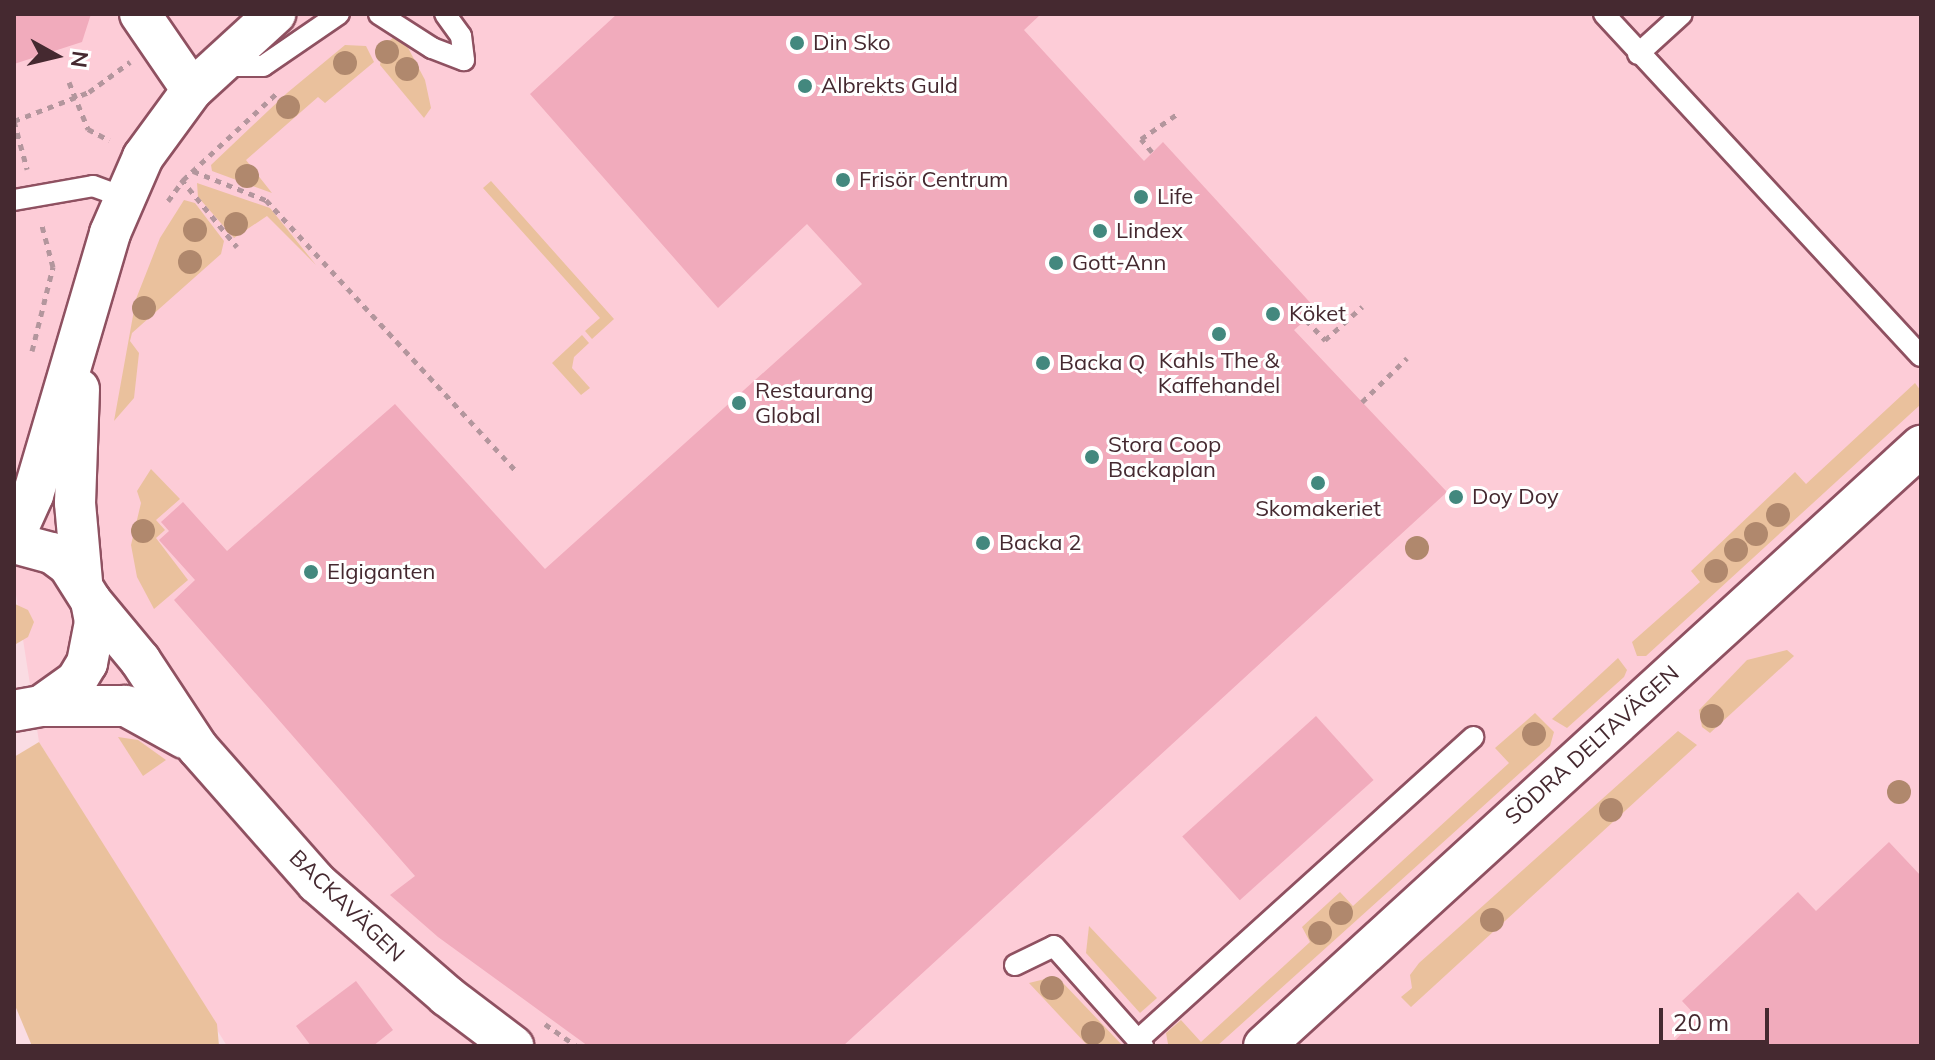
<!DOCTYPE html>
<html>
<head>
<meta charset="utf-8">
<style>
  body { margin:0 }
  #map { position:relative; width:1935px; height:1060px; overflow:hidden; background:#fadce3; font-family:Mulish,sans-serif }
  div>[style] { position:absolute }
  .built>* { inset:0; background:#fdccd7 }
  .green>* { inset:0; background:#eac19d }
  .building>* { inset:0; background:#f1abbc; transform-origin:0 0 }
  .path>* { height:5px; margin-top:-2.5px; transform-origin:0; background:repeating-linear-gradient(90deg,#b3969d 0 6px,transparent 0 12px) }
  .roads { filter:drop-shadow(2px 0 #8f5161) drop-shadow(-2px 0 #8f5161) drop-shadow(0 2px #8f5161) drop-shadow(0 -2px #8f5161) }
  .service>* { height:20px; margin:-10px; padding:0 10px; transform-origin:10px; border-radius:10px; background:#fff }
  .minor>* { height:40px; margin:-20px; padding:0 20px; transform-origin:20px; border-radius:20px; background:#fff }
  .trees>* { width:24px; height:24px; margin:-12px; border-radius:50%; background:#b0886d }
  .dots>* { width:22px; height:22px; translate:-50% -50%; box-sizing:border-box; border:4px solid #fff; border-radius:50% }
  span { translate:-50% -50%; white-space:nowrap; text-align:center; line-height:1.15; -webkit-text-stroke:6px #fff; paint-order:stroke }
  .poi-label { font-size:22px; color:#452930 }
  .left { translate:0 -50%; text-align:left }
  .street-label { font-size:22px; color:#452930 }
  .frame { position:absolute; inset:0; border:16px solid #452930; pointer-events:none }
  .north { position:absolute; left:16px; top:16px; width:80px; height:80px; -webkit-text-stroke:6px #fff; paint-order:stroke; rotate:98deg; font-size:22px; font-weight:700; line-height:32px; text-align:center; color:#452930 }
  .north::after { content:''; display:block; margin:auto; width:28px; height:36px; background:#452930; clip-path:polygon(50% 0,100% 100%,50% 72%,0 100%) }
  .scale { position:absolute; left:1659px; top:1008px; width:110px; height:36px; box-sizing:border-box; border:4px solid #452930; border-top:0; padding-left:10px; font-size:24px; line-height:28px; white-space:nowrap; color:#452930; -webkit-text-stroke:6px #fff; paint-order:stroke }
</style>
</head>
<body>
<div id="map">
  <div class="built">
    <div style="clip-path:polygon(14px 14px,1921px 14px,1921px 1046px,227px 1046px,39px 742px,14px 582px)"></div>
  </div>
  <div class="green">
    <div style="clip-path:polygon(394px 37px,405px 42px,425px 80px,431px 108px,424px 118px,380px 65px,383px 46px)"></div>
    <div style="clip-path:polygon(345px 45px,366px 46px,374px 62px,325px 103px,318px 97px,246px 160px,272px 193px,212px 171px,211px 165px,287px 93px)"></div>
    <div style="clip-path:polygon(491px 181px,614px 319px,592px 339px,585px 331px,600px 318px,483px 188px)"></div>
    <div style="clip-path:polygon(197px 183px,270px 208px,316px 265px,267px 216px,234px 238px,198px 197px)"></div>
    <div style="clip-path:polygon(184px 200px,195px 203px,224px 241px,221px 254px,132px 333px,130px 341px,139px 353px,134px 398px,114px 421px,136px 299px,160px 238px)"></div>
    <div style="clip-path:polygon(582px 335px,589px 343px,574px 357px,572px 368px,590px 388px,581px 395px,552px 363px)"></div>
    <div style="clip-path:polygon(1915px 383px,1921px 391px,1920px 405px,1646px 656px,1637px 656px,1632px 642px,1700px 582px,1691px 571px,1795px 472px,1806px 484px)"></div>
    <div style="clip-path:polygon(151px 469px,180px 499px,156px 520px,165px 530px,156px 538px,188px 580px,154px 609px,137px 577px,131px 545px,141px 503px,137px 491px)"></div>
    <div style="clip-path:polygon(15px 604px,28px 610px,34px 622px,28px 637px,16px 644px)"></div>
    <div style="clip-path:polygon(1787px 650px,1794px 656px,1710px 733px,1702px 727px,1699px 710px,1747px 660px)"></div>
    <div style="clip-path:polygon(1618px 658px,1627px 670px,1624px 677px,1567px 728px,1552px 719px)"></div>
    <div style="clip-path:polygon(1535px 713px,1554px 732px,1550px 746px,1217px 1046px,1168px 1044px,1166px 1033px,1181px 1020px,1201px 1042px,1310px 942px,1302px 927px,1340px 892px,1353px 906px,1509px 763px,1495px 748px)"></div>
    <div style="clip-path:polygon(1678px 731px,1697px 745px,1411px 1007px,1401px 997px,1412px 988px,1410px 975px,1419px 963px)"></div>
    <div style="clip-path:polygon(118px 737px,138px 740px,166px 760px,143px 776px)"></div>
    <div style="clip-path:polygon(39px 742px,217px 1024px,219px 1046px,32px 1046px,14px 1003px,14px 757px)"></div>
    <div style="clip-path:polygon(1089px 926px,1157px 998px,1140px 1013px,1086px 953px)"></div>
    <div style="clip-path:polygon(1045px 979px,1063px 983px,1123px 1046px,1088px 1046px,1029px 983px)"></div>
  </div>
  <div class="building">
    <div style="clip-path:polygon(14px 14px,91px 14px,82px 42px,14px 64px)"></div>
    <div style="clip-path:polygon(617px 14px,1041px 14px,1024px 30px,1144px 161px,1163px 142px,1317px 310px,1294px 330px,1447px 492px,843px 1046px,588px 1046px,438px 937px,390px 895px,415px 876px,174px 600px,195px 580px,159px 540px,169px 531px,161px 522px,183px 502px,227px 551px,395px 404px,545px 569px,862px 284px,807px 224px,718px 308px,530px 94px)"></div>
    <div style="left:1316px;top:716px;width:86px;height:180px;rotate:48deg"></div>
    <div style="clip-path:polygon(1889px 842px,1921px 876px,1921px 1046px,1669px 1046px,1698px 1018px,1682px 1001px,1798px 892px,1816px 911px)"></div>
    <div style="clip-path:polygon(356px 981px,393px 1030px,373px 1046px,311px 1046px,296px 1026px)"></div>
  </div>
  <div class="path">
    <div style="left:69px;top:82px;width:51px;rotate:68deg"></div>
    <div style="left:88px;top:129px;width:24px;rotate:28deg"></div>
    <div style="left:14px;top:121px;width:50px;rotate:74.8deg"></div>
    <div style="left:14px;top:121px;width:80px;rotate:-21.1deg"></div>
    <div style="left:89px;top:92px;width:51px;rotate:-36.2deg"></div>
    <div style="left:1152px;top:152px;width:17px;rotate:-130deg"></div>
    <div style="left:1141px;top:139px;width:47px;rotate:-34.7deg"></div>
    <div style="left:193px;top:171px;width:79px;rotate:21.7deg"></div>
    <div style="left:266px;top:200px;width:367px;rotate:47.3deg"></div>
    <div style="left:181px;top:179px;width:88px;rotate:50.5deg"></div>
    <div style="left:168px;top:201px;width:26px;rotate:-54deg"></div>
    <div style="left:183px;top:180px;width:128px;rotate:-42.8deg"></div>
    <div style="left:1306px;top:320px;width:28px;rotate:46deg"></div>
    <div style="left:1325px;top:340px;width:50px;rotate:-41.7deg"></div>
    <div style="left:32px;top:351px;width:87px;rotate:-76deg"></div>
    <div style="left:53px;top:267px;width:47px;rotate:-104.9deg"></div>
    <div style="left:1362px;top:402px;width:63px;rotate:-44.4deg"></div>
    <div style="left:545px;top:1024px;width:38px;rotate:35deg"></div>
  </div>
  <div class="roads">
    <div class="service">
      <div style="left:379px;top:14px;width:63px;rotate:32.7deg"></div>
      <div style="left:432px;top:48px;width:34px;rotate:21deg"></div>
      <div style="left:464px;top:60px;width:24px;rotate:-97deg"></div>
      <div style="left:461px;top:36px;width:27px;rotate:-126deg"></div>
      <div style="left:1604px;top:14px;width:466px;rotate:47.2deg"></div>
      <div style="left:1638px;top:54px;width:59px;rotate:-42.3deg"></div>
      <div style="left:219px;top:66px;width:44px"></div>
      <div style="left:263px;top:66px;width:92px;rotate:-34.4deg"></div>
      <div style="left:14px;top:200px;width:80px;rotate:-10deg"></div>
      <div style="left:93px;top:186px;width:33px;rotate:20deg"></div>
      <div style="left:1015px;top:965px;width:43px;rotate:-26deg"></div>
      <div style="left:1054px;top:946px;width:134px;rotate:48.3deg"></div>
      <div style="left:1138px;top:1040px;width:452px;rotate:-42.1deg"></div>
    </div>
    <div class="minor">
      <div style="left:140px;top:14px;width:92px;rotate:55.6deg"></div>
      <div style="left:79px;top:389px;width:114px;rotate:92deg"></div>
      <div style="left:75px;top:503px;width:79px;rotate:84.9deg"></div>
      <div style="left:14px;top:537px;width:46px;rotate:-65.7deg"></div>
      <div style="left:33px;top:495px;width:273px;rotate:-73.6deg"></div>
      <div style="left:110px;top:233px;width:83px;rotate:-66.5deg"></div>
      <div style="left:143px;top:157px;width:83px;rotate:-53.8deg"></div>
      <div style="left:192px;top:90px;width:113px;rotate:-42.5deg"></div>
      <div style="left:14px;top:543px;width:39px;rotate:15deg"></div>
      <div style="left:52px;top:553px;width:21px;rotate:37deg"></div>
      <div style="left:69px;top:566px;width:41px;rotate:57.8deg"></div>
      <div style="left:91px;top:601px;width:21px;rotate:79deg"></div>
      <div style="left:95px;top:622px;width:42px;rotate:101deg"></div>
      <div style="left:87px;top:663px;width:21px;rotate:121deg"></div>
      <div style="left:76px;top:681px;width:43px;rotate:144.5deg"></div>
      <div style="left:41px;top:706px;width:27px;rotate:170deg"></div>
      <div style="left:91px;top:601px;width:77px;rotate:50.3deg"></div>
      <div style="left:140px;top:660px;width:105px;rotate:56.6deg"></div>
      <div style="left:198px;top:748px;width:180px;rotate:48.6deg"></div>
      <div style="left:317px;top:883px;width:172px;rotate:41deg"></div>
      <div style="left:447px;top:996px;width:83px;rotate:37.1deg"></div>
      <div style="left:41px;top:706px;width:85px"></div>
      <div style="left:126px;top:706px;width:66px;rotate:28.9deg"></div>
      <div style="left:1264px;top:1046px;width:890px;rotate:-42.4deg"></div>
    </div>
  </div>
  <div class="trees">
    <div style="left:387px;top:52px"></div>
    <div style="left:345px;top:63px"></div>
    <div style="left:407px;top:69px"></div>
    <div style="left:288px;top:107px"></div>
    <div style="left:247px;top:176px"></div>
    <div style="left:236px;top:224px"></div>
    <div style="left:195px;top:230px"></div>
    <div style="left:190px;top:262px"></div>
    <div style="left:144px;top:308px"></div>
    <div style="left:1778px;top:515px"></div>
    <div style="left:143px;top:531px"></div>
    <div style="left:1756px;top:534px"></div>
    <div style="left:1417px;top:548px"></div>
    <div style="left:1736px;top:550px"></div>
    <div style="left:1716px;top:571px"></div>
    <div style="left:1712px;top:716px"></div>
    <div style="left:1534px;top:734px"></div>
    <div style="left:1899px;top:792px"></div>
    <div style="left:1611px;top:810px"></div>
    <div style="left:1341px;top:913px"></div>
    <div style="left:1492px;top:920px"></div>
    <div style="left:1320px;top:933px"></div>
    <div style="left:1052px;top:988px"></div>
    <div style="left:1093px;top:1033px"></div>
  </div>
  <div class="dots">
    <div style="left:797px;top:43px;background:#43887e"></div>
    <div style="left:805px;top:86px;background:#43887e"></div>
    <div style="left:843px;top:180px;background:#43887e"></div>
    <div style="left:1141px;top:197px;background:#43887e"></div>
    <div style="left:1100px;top:231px;background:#43887e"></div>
    <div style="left:1056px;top:263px;background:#43887e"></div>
    <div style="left:1273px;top:314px;background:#43887e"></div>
    <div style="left:1219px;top:334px;background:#43887e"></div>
    <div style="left:1043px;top:363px;background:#43887e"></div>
    <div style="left:739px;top:403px;background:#43887e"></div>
    <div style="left:1092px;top:457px;background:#43887e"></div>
    <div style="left:1318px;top:483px;background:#43887e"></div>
    <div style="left:1456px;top:497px;background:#43887e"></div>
    <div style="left:983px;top:543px;background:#43887e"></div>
    <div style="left:311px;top:572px;background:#43887e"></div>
  </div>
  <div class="poi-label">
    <span class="left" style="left:813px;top:43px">Din Sko</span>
    <span class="left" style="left:821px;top:86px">Albrekts Guld</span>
    <span class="left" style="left:859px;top:180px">Frisör Centrum</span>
    <span class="left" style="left:1157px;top:197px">Life</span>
    <span class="left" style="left:1116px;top:231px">Lindex</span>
    <span class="left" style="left:1072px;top:263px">Gott-Ann</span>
    <span class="left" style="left:1289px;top:314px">Köket</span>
    <span style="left:1219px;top:373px">Kahls The &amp;<br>Kaffehandel</span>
    <span class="left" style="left:1059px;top:363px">Backa Q</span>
    <span class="left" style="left:755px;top:403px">Restaurang<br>Global</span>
    <span class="left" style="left:1108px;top:457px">Stora Coop<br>Backaplan</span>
    <span class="left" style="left:1472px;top:497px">Doy Doy</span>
    <span style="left:1318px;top:509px">Skomakeriet</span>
    <span class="left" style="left:999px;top:543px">Backa 2</span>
    <span class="left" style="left:327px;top:572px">Elgiganten</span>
  </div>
  <div class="street-label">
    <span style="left:1592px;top:745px;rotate:-42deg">SÖDRA DELTAVÄGEN</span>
    <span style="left:347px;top:906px;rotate:44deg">BACKAVÄGEN</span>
  </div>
  <div class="frame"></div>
  <div class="north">N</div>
  <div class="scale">20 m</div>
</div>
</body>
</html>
